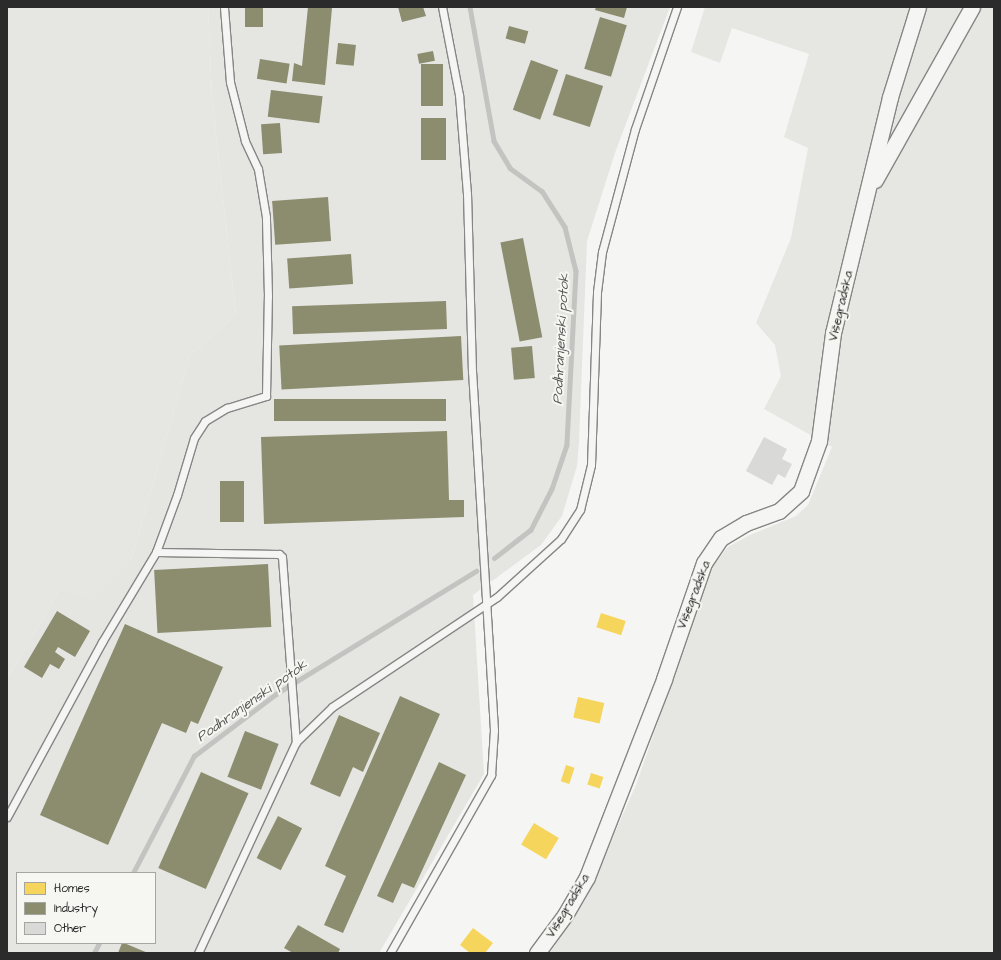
<!DOCTYPE html>
<html>
<head>
<meta charset="utf-8">
<style>
  body { margin:0 }
  #map { position:relative; width:1001px; height:960px; overflow:hidden; background:#f5f5f3; font-family:"Architects Daughter",sans-serif }
  div>[style] { position:absolute }
  .built>* { inset:0; background:#e5e5e2 }
  .green>* { inset:0; background:#e6e6e2 }
  .homes>* { inset:0; background:#f6d55c; transform-origin:0 0 }
  .industry>* { inset:0; background:#8c8c6e; transform-origin:0 0 }
  .stream>* { height:4.5px; margin:-2.25px; padding:0 2.25px; transform-origin:2.25px; border-radius:2.25px; background:#c3c3c1 }
  .building>* { inset:0; background:#d9d9d8 }
  .roads { filter:drop-shadow(1px 0 #868685) drop-shadow(-1px 0 #868685) drop-shadow(0 1px #868685) drop-shadow(0 -1px #868685) }
  .lane>* { height:7px; margin:-3.5px; padding:0 3.5px; transform-origin:3.5px; border-radius:3.5px; background:#f5f5f3 }
  .street>* { height:15px; margin:-7.5px; padding:0 7.5px; transform-origin:7.5px; border-radius:7.5px; background:#f5f5f3 }
  span { translate:-50% -50%; white-space:nowrap; text-align:center; line-height:1.15; -webkit-text-stroke:4px #f6f6f2; paint-order:stroke }
  .street-label { font-size:13px; color:#2b2b2b }
  .water-label { font-size:14px; color:#525251; font-style:italic }
  .frame { position:absolute; inset:0; border:8px solid #2b2b2b; pointer-events:none }
  .legend { position:absolute; left:16px; top:872px; width:140px; height:72px; box-sizing:border-box; background:#f6f6f2; border:1px solid #a5a5a2; margin:0; padding:5px 7px; list-style:none; font-size:12px; color:#2b2b2b }
  .legend li { display:flex; align-items:center; gap:8px; height:20px }
  .legend b { width:20px; border:1px solid #a5a5a2 }
</style>
</head>
<body>
<div id="map">
  <div class="built">
    <div style="clip-path:polygon(evenodd,208px 7px,670px 7px,616px 150px,587px 241px,579px 442px,577px 466px,562px 516px,541px 545px,473px 595px,484px 774px,379px 953px,7px 953px,7px 679px,60px 590px,131px 561px,190px 355px,236px 315px,212px 96px,208px 7px,17px 873px,155px 873px,155px 943px,17px 943px,17px 873px)"></div>
  </div>
  <div class="green">
    <div style="clip-path:polygon(7px 7px,208px 7px,212px 96px,236px 315px,190px 355px,131px 561px,92px 601px,60px 590px,7px 679px)"></div>
    <div style="clip-path:polygon(705px 7px,994px 7px,994px 953px,550px 953px,585px 900px,636px 785px,711px 569px,728px 547px,750px 535px,796px 516px,808px 505px,832px 447px,764px 409px,781px 376px,775px 345px,756px 323px,791px 238px,808px 148px,784px 137px,809px 54px,732px 28px,720px 63px,691px 52px)"></div>
  </div>
  <div class="homes">
    <div style="left:601px;top:613px;width:26px;height:15px;rotate:18deg"></div>
    <div style="left:578px;top:697px;width:27px;height:21px;rotate:13deg"></div>
    <div style="left:566px;top:765px;width:9px;height:17px;rotate:18deg"></div>
    <div style="left:591px;top:773px;width:13px;height:12px;rotate:18deg"></div>
    <div style="left:534px;top:823px;width:29px;height:25px;rotate:31deg"></div>
    <div style="clip-path:polygon(473px 928px,493px 943px,485px 953px,470px 953px,460px 945px)"></div>
  </div>
  <div class="industry">
    <div style="left:245px;top:7px;width:18px;height:20px"></div>
    <div style="clip-path:polygon(308px 7px,332px 8px,325px 85px,292px 81px,294px 63px,302px 66px)"></div>
    <div style="clip-path:polygon(398px 7px,423px 7px,426px 16px,402px 22px)"></div>
    <div style="clip-path:polygon(596px 7px,627px 7px,624px 18px,595px 10px)"></div>
    <div style="left:600px;top:17px;width:28px;height:54px;rotate:17deg"></div>
    <div style="left:509px;top:26px;width:20px;height:13px;rotate:15deg"></div>
    <div style="left:338px;top:43px;width:18px;height:21px;rotate:6deg"></div>
    <div style="left:433px;top:51px;width:10px;height:16px;rotate:79deg"></div>
    <div style="left:260px;top:59px;width:30px;height:20px;rotate:9deg"></div>
    <div style="left:531px;top:60px;width:29px;height:53px;rotate:20deg"></div>
    <div style="left:421px;top:64px;width:22px;height:42px"></div>
    <div style="left:566px;top:74px;width:39px;height:43px;rotate:18deg"></div>
    <div style="left:271px;top:90px;width:52px;height:27px;rotate:7deg"></div>
    <div style="left:421px;top:118px;width:25px;height:42px"></div>
    <div style="left:280px;top:123px;width:30px;height:19px;rotate:86deg"></div>
    <div style="left:328px;top:197px;width:44px;height:56px;rotate:86deg"></div>
    <div style="left:523px;top:238px;width:101px;height:23px;rotate:79deg"></div>
    <div style="left:351px;top:254px;width:30px;height:64px;rotate:86deg"></div>
    <div style="left:446px;top:301px;width:28px;height:154px;rotate:88deg"></div>
    <div style="left:461px;top:336px;width:44px;height:182px;rotate:87deg"></div>
    <div style="left:532px;top:346px;width:32px;height:21px;rotate:85deg"></div>
    <div style="left:446px;top:399px;width:22px;height:172px;rotate:90deg"></div>
    <div style="clip-path:polygon(447px 431px,449px 500px,464px 500px,464px 517px,264px 524px,261px 437px)"></div>
    <div style="left:220px;top:481px;width:24px;height:41px"></div>
    <div style="left:268px;top:564px;width:63px;height:114px;rotate:87deg"></div>
    <div style="clip-path:polygon(57px 611px,90px 631px,75px 657px,58px 647px,55px 652px,65px 659px,59px 669px,50px 664px,42px 678px,24px 667px)"></div>
    <div style="clip-path:polygon(125px 624px,223px 667px,198px 724px,191px 721px,186px 733px,162px 723px,108px 845px,40px 815px)"></div>
    <div style="clip-path:polygon(400px 696px,440px 714px,343px 933px,324px 925px,346px 876px,325px 866px)"></div>
    <div style="clip-path:polygon(339px 715px,380px 733px,363px 772px,353px 767px,340px 797px,310px 784px)"></div>
    <div style="left:245px;top:731px;width:36px;height:49px;rotate:21deg"></div>
    <div style="clip-path:polygon(439px 762px,466px 775px,414px 888px,402px 883px,393px 903px,377px 896px)"></div>
    <div style="left:201px;top:772px;width:52px;height:105px;rotate:24deg"></div>
    <div style="left:278px;top:816px;width:27px;height:47px;rotate:27deg"></div>
    <div style="clip-path:polygon(298px 925px,340px 949px,338px 953px,293px 953px,284px 948px)"></div>
    <div style="clip-path:polygon(122px 943px,124px 943px,148px 953px,118px 953px)"></div>
  </div>
  <div class="stream">
    <div style="left:470px;top:7px;width:136px;rotate:79.8deg"></div>
    <div style="left:494px;top:141px;width:31px;rotate:59deg"></div>
    <div style="left:510px;top:168px;width:39px;rotate:36deg"></div>
    <div style="left:542px;top:191px;width:43px;rotate:57.4deg"></div>
    <div style="left:565px;top:227px;width:45px;rotate:76deg"></div>
    <div style="left:576px;top:271px;width:174px;rotate:93deg"></div>
    <div style="left:567px;top:445px;width:46px;rotate:108.8deg"></div>
    <div style="left:552px;top:489px;width:46px;rotate:117.1deg"></div>
    <div style="left:531px;top:530px;width:46px;rotate:142.1deg"></div>
    <div style="left:133px;top:873px;width:132px;rotate:-62.5deg"></div>
    <div style="left:194px;top:756px;width:103px;rotate:-37.1deg"></div>
    <div style="left:276px;top:694px;width:235px;rotate:-31.6deg"></div>
    <div style="left:94px;top:953px;width:11px;rotate:-63deg"></div>
  </div>
  <div class="building">
    <div style="clip-path:polygon(764px 437px,787px 449px,782px 459px,792px 464px,785px 478px,778px 474px,772px 485px,746px 471px)"></div>
  </div>
  <div class="roads">
    <div class="lane">
      <div style="left:156px;top:552px;width:61px;rotate:-69.8deg"></div>
      <div style="left:177px;top:495px;width:59px;rotate:-73.4deg"></div>
      <div style="left:194px;top:438px;width:20px;rotate:-57deg"></div>
      <div style="left:205px;top:421px;width:26px;rotate:-31deg"></div>
      <div style="left:227px;top:408px;width:41px;rotate:-17.1deg"></div>
      <div style="left:266px;top:396px;width:100px;rotate:-88.9deg"></div>
      <div style="left:268px;top:296px;width:79px;rotate:-91.5deg"></div>
      <div style="left:266px;top:217px;width:49px;rotate:-99.5deg"></div>
      <div style="left:258px;top:169px;width:31px;rotate:-115deg"></div>
      <div style="left:245px;top:141px;width:61px;rotate:-104.3deg"></div>
      <div style="left:230px;top:82px;width:75px;rotate:-94.6deg"></div>
      <div style="left:7px;top:817px;width:199px;rotate:-61.5deg"></div>
      <div style="left:102px;top:642px;width:105px;rotate:-59deg"></div>
      <div style="left:156px;top:552px;width:123px;rotate:0.9deg"></div>
      <div style="left:279px;top:554px;width:4px;rotate:45deg"></div>
      <div style="left:282px;top:557px;width:186px;rotate:85.7deg"></div>
      <div style="left:198px;top:953px;width:233px;rotate:-65.1deg"></div>
      <div style="left:296px;top:742px;width:50px;rotate:-44.2deg"></div>
      <div style="left:332px;top:707px;width:198px;rotate:-33.7deg"></div>
      <div style="left:497px;top:597px;width:86px;rotate:-42.2deg"></div>
      <div style="left:561px;top:539px;width:35px;rotate:-57deg"></div>
      <div style="left:580px;top:510px;width:46px;rotate:-76.3deg"></div>
      <div style="left:591px;top:465px;width:173px;rotate:-88deg"></div>
      <div style="left:597px;top:292px;width:40px;rotate:-82.9deg"></div>
      <div style="left:602px;top:252px;width:127px;rotate:-75deg"></div>
      <div style="left:635px;top:129px;width:129px;rotate:-71deg"></div>
      <div style="left:390px;top:953px;width:205px;rotate:-60.4deg"></div>
      <div style="left:491px;top:775px;width:45px;rotate:-86.2deg"></div>
      <div style="left:494px;top:730px;width:359px;rotate:-93.5deg"></div>
      <div style="left:472px;top:372px;width:178px;rotate:-91.6deg"></div>
      <div style="left:467px;top:194px;width:99px;rotate:-94.6deg"></div>
      <div style="left:459px;top:95px;width:90px;rotate:-100.9deg"></div>
    </div>
    <div class="street">
      <div style="left:875px;top:180px;width:198px;rotate:-60.7deg"></div>
      <div style="left:537px;top:953px;width:47px;rotate:-53.6deg"></div>
      <div style="left:565px;top:915px;width:44px;rotate:-59.9deg"></div>
      <div style="left:587px;top:877px;width:212px;rotate:-68.7deg"></div>
      <div style="left:664px;top:679px;width:123px;rotate:-71deg"></div>
      <div style="left:704px;top:563px;width:30px;rotate:-56deg"></div>
      <div style="left:721px;top:538px;width:29px;rotate:-31deg"></div>
      <div style="left:746px;top:523px;width:35px;rotate:-20deg"></div>
      <div style="left:779px;top:511px;width:30px;rotate:-42deg"></div>
      <div style="left:801px;top:491px;width:53px;rotate:-70.2deg"></div>
      <div style="left:819px;top:441px;width:109px;rotate:-82.6deg"></div>
      <div style="left:833px;top:333px;width:243px;rotate:-76.4deg"></div>
      <div style="left:890px;top:97px;width:94px;rotate:-72.7deg"></div>
    </div>
  </div>
  <div class="street-label">
    <span style="left:841px;top:306px;rotate:-77deg">Višegradska</span>
    <span style="left:694px;top:595px;rotate:-69deg">Višegradska</span>
    <span style="left:568px;top:906px;rotate:-59deg">Višegradska</span>
  </div>
  <div class="water-label">
    <span style="left:561px;top:339px;rotate:-87deg">Podhranjenski potok</span>
    <span style="left:252px;top:701px;rotate:-35deg">Podhranjenski potok</span>
  </div>
  <div class="frame"></div>
  <ul class="legend">
  <li><b style="height:11px;background:#f6d55c"></b>Homes</li>
  <li><b style="height:11px;background:#8c8c6e"></b>Industry</li>
  <li><b style="height:11px;background:#d9d9d8"></b>Other</li>
  </ul>
</div>
</body>
</html>
